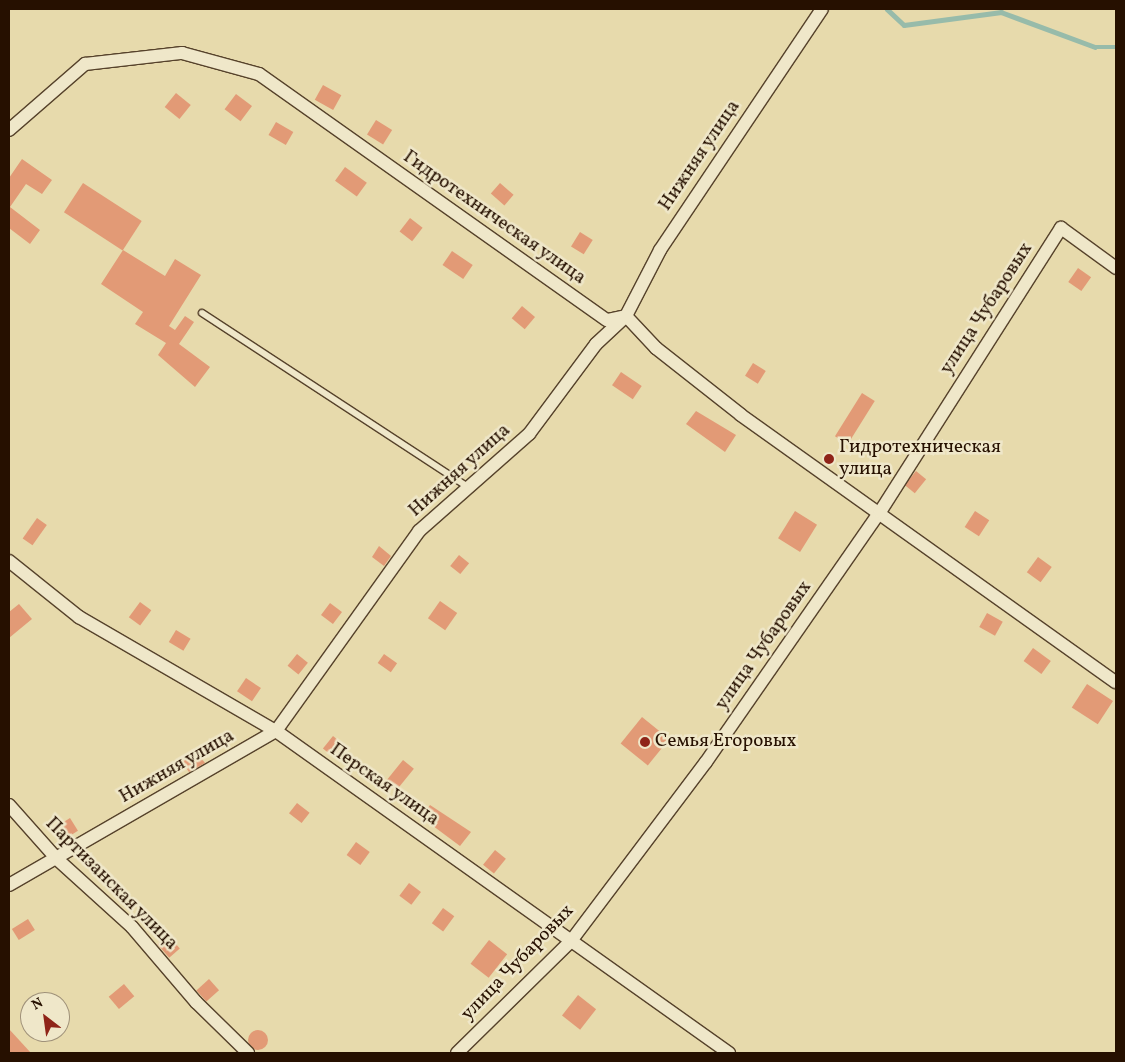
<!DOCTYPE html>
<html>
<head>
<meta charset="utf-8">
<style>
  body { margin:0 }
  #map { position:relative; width:1125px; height:1062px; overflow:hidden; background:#e7daac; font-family:Vollkorn,serif }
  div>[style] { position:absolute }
  .stream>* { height:4.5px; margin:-2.25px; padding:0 2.25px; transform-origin:2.25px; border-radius:2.25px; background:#97bbaa }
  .building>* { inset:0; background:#e29a76; transform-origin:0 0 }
  .round { border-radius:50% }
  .roads { filter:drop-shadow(1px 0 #56422b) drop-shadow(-1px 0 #56422b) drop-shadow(0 1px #56422b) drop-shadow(0 -1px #56422b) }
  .service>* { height:6px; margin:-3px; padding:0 3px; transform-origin:3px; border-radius:3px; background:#efe7c9 }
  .minor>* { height:12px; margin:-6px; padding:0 6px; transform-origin:6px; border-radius:6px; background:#efe7c9 }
  .dots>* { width:14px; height:14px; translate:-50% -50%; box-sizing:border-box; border:2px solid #efe7c9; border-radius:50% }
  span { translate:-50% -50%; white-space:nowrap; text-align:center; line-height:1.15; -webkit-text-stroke:5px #efe7c9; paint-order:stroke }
  .street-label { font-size:19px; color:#261000 }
  .poi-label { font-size:19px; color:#261000 }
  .left { translate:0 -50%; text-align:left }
  .frame { position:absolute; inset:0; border:10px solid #261000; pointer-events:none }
  .north { position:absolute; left:20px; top:992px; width:50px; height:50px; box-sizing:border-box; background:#efe7c9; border:1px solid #9f9179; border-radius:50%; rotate:330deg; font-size:14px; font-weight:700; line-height:20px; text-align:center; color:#261000 }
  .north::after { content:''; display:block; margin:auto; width:18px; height:22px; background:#8f2418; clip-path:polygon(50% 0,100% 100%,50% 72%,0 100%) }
</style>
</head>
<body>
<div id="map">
  <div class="stream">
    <div style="left:887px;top:9px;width:23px;rotate:43deg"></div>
    <div style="left:904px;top:25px;width:98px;rotate:-7.6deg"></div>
    <div style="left:1001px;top:12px;width:100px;rotate:20.4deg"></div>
    <div style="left:1095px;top:47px;width:21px"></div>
  </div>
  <div class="building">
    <div style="left:323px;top:85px;width:21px;height:17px;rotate:29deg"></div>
    <div style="left:176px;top:93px;width:19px;height:18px;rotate:39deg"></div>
    <div style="left:236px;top:94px;width:20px;height:19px;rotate:37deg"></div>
    <div style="left:376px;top:120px;width:19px;height:17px;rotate:32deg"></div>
    <div style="left:276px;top:122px;width:20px;height:15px;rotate:30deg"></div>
    <div style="clip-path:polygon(22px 159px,52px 180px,42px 194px,26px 184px,10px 207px,40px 230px,30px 244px,9px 228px,9px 178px)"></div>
    <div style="left:345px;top:167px;width:27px;height:17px;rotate:36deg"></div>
    <div style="left:83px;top:183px;width:70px;height:35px;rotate:33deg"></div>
    <div style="left:500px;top:183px;width:18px;height:14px;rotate:41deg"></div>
    <div style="left:410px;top:218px;width:16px;height:17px;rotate:38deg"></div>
    <div style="left:580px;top:232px;width:15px;height:17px;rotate:32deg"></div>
    <div style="clip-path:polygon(123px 250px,165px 276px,175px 259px,201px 275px,169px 326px,175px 330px,185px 316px,194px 322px,179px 344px,210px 367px,195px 387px,158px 355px,166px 343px,135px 324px,143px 312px,101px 284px)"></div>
    <div style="left:452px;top:251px;width:25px;height:17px;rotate:34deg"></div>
    <div style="left:1078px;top:268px;width:16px;height:17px;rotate:35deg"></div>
    <div style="left:522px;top:306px;width:17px;height:16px;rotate:40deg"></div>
    <div style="left:753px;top:363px;width:15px;height:15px;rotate:32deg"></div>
    <div style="left:621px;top:372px;width:25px;height:16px;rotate:34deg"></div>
    <div style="left:862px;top:393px;width:15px;height:51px;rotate:32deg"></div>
    <div style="clip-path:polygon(696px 411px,736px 435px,725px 452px,686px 424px)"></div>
    <div style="left:916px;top:471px;width:13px;height:18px;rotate:39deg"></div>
    <div style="left:795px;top:511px;width:26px;height:32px;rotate:32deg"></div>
    <div style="left:975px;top:511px;width:17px;height:19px;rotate:33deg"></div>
    <div style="left:37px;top:518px;width:12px;height:25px;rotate:35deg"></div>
    <div style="clip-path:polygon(379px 546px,391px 556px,384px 566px,372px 557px)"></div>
    <div style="left:459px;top:555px;width:13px;height:14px;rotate:39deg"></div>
    <div style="left:1038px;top:557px;width:17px;height:19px;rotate:36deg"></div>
    <div style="left:440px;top:601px;width:21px;height:21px;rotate:35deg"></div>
    <div style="left:140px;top:602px;width:14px;height:19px;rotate:36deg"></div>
    <div style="left:330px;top:603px;width:15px;height:15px;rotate:37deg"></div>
    <div style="clip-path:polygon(19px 604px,32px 619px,9px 638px,9px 612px)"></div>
    <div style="left:987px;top:613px;width:18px;height:16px;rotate:29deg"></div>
    <div style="left:176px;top:630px;width:17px;height:14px;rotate:31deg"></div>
    <div style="left:1033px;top:648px;width:22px;height:16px;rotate:36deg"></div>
    <div style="left:297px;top:654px;width:14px;height:15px;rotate:39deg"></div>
    <div style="left:384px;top:654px;width:16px;height:11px;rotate:35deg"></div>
    <div style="left:246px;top:678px;width:18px;height:16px;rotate:34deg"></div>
    <div style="left:1087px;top:684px;width:31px;height:28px;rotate:33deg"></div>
    <div style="left:642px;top:717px;width:35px;height:34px;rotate:39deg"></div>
    <div style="left:333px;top:736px;width:13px;height:16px;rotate:39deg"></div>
    <div style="clip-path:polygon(195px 750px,205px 763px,189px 772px,181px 761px)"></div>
    <div style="left:403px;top:760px;width:14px;height:28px;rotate:39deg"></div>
    <div style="left:297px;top:803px;width:16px;height:13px;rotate:38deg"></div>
    <div style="clip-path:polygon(430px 805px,471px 832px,460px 846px,421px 817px)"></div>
    <div style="left:70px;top:818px;width:15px;height:22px;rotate:58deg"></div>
    <div style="left:356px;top:842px;width:17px;height:16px;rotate:36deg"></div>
    <div style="left:495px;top:850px;width:14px;height:19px;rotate:39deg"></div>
    <div style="left:409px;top:883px;width:15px;height:16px;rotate:37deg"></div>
    <div style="left:443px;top:908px;width:14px;height:19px;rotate:36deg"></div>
    <div style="left:28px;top:919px;width:13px;height:19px;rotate:58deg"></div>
    <div style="left:168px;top:935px;width:18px;height:14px;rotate:49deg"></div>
    <div style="left:489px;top:940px;width:23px;height:30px;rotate:38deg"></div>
    <div style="left:209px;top:979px;width:15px;height:17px;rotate:48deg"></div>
    <div style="left:124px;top:984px;width:16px;height:20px;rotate:50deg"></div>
    <div style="left:578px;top:995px;width:23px;height:26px;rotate:38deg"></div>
    <div style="clip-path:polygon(9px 1029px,31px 1053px,9px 1053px)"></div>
    <div class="round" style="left:248px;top:1030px;width:20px;height:20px"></div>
  </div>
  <div class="roads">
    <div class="service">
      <div style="left:202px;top:313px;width:318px;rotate:33.2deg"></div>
    </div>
    <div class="minor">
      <div style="left:9px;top:130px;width:101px;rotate:-41deg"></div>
      <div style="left:85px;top:64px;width:98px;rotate:-6.5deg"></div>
      <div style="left:182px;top:53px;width:80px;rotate:15.3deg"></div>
      <div style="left:259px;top:74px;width:426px;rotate:35.3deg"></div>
      <div style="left:607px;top:320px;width:19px;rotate:-12deg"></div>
      <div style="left:626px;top:316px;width:44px;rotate:46.8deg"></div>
      <div style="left:656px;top:348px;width:108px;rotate:38.2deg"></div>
      <div style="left:741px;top:415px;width:460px;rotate:35.5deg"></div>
      <div style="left:9px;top:561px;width:90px;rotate:38.7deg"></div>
      <div style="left:79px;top:617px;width:228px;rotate:30.1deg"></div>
      <div style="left:276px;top:731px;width:556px;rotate:35.41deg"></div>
      <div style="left:9px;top:805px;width:72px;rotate:48.4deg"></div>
      <div style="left:57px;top:859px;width:101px;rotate:42.2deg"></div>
      <div style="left:132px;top:927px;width:99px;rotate:49.5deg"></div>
      <div style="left:196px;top:1002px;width:73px;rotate:44.4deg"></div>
      <div style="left:9px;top:885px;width:308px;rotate:-30deg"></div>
      <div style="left:276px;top:731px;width:246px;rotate:-54.4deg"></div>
      <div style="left:419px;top:531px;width:147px;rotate:-41.4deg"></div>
      <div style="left:529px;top:434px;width:112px;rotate:-53.3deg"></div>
      <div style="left:596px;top:344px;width:41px;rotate:-43deg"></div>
      <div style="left:626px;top:316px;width:74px;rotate:-62.7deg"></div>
      <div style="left:660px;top:250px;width:290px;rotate:-56.1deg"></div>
      <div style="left:457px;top:1053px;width:160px;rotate:-44.5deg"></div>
      <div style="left:571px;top:941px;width:224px;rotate:-53deg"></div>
      <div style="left:706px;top:762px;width:305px;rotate:-55.2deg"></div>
      <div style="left:880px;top:512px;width:337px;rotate:-57.5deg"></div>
      <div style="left:1061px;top:228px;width:68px;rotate:36deg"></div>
    </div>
  </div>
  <div class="dots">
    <div style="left:829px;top:459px;background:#8f2418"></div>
    <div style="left:645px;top:742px;background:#8f2418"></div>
  </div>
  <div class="street-label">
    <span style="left:700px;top:156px;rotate:-56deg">Нижняя улица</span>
    <span style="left:494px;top:218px;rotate:35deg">Гидротехническая улица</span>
    <span style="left:987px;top:309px;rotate:-57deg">улица Чубаровых</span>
    <span style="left:460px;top:471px;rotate:-42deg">Нижняя улица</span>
    <span style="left:764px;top:646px;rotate:-55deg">улица Чубаровых</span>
    <span style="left:177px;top:767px;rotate:-30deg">Нижняя улица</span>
    <span style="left:384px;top:785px;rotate:35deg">Перская улица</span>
    <span style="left:111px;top:884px;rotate:45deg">Партизанская улица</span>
    <span style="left:518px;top:963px;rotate:-46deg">улица Чубаровых</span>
  </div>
  <div class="poi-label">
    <span class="left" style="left:839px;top:459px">Гидротехническая<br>улица</span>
    <span class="left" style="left:655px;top:742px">Семья Егоровых</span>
  </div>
  <div class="frame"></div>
  <div class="north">N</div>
</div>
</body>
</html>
